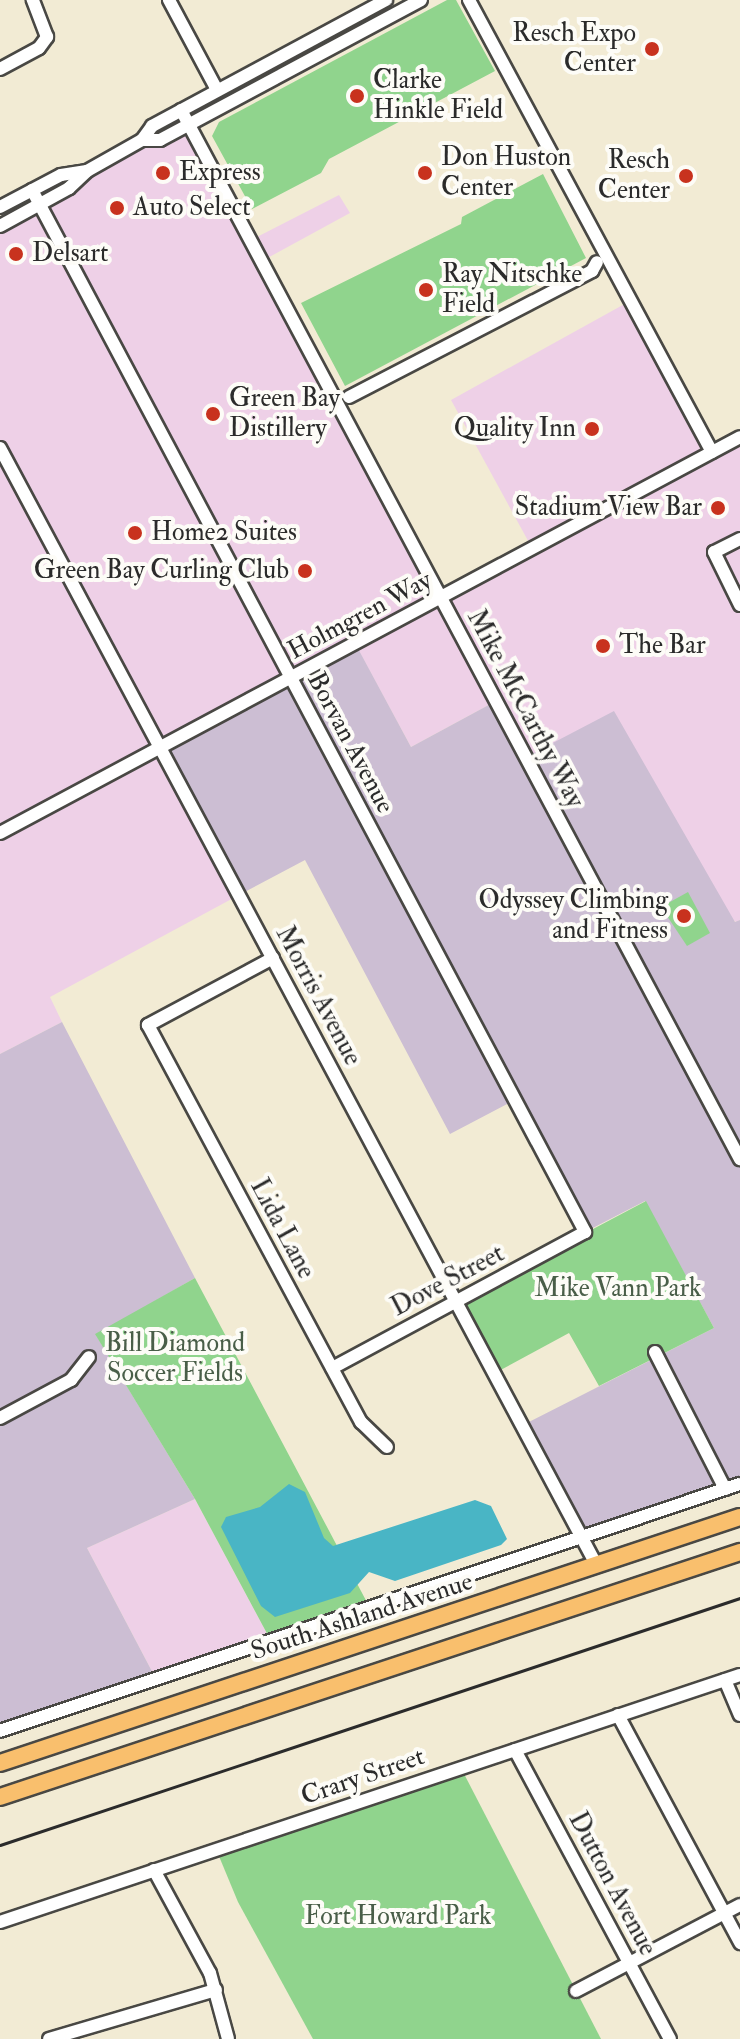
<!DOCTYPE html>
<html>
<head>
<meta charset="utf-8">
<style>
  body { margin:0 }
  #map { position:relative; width:740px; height:2039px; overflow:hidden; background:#f2ebd4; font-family:"IM FELL Double Pica",serif }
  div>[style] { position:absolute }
  .built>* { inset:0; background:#eed0e7 }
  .industrial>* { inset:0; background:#ccbed3 }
  .green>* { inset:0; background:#90d48d }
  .water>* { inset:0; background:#49b5c5 }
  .roads { filter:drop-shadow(2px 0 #494844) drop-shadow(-2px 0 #494844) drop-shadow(0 2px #494844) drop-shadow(0 -2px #494844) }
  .minor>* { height:12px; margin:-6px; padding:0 6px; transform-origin:6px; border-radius:6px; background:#fff }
  .major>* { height:16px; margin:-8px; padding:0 8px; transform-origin:8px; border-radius:8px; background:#f9bf6d }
  .rail>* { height:3px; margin:-1.5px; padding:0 1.5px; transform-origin:1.5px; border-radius:1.5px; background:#2b2b2b }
  .dots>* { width:22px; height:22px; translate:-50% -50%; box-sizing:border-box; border:4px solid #fdfcf7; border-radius:50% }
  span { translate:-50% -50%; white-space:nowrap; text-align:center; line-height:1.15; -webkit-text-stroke:8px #fdfcf7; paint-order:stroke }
  .poi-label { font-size:26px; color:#2b2b2b }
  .right { translate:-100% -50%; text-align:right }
  .left { translate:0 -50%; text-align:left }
  .street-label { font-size:26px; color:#2b2b2b }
  .park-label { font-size:26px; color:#495e48 }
</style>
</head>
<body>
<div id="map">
  <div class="built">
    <div style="clip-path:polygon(189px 124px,251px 240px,339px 195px,350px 213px,262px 261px,441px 597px,532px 548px,451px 400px,630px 301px,712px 452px,740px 437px,740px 920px,736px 922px,526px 757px,496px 701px,411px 747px,355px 644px,239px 895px,50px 997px,62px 1022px,0 1054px,0 226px,87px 171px)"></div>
    <div style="clip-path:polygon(195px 1499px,271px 1641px,156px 1679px,87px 1548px)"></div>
  </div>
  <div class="industrial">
    <div style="clip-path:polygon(355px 643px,411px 747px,496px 701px,526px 757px,614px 711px,735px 922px,740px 920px,740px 1484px,584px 1538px,523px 1425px,714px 1328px,645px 1201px,585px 1232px,515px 1100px,450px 1134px,305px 860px,239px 895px,160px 748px)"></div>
    <div style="clip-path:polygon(62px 1022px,195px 1278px,96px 1335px,195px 1499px,87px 1548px,156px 1679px,0 1731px,0 1054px)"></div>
  </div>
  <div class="green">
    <div style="clip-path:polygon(447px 0,456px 0,495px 71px,329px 159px,321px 173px,252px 209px,212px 136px,219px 122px)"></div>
    <div style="clip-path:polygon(543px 174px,586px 258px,345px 386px,301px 303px,461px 224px,462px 217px)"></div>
    <div style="clip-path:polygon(688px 892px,710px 933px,687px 946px,661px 907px)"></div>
    <div style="clip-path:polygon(646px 1201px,714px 1328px,599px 1386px,569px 1333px,495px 1373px,457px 1301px)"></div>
    <div style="clip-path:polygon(195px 1278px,370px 1608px,271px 1641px,195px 1499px,95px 1334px)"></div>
    <div style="clip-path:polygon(461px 1768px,601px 2039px,313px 2039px,238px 1902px,216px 1849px)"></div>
  </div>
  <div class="water">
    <div style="clip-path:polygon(289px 1484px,305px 1492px,324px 1538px,333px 1546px,475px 1500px,491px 1506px,507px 1539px,501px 1545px,395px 1581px,369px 1572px,350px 1593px,275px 1617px,261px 1606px,221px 1527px,226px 1517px,260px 1507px)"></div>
  </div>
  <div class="roads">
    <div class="minor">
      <div style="left:169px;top:0;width:102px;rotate:61.9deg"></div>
      <div style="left:469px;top:0;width:513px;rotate:61.74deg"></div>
      <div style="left:0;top:69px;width:44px;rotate:-28.3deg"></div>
      <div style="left:39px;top:48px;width:14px;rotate:-54deg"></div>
      <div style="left:47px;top:37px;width:40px;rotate:-111deg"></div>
      <div style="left:181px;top:110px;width:1189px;rotate:61.95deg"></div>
      <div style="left:142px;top:140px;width:18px"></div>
      <div style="left:160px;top:140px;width:296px;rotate:-28.2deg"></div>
      <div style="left:32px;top:190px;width:1180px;rotate:62.04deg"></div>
      <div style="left:585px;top:1232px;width:287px;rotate:151.7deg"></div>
      <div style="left:0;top:207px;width:69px;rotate:-27.7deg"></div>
      <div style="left:61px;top:175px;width:26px;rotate:-9deg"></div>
      <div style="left:0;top:226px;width:79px;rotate:-28.8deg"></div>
      <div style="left:69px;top:188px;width:25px;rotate:-43deg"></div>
      <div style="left:87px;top:171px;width:63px;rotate:-29.4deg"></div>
      <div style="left:142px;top:140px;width:17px;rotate:-54deg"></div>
      <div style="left:152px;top:126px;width:266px;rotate:-28.3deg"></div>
      <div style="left:349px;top:397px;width:274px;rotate:-27.4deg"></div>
      <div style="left:592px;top:271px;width:10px;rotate:-61deg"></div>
      <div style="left:0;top:448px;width:1265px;rotate:61.9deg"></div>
      <div style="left:740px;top:539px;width:29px;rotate:153deg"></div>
      <div style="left:714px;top:552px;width:59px;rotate:63.9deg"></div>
      <div style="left:0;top:833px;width:839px;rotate:-28.15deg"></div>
      <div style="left:273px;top:958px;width:142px;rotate:151.8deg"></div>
      <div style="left:148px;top:1025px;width:451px;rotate:61.8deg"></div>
      <div style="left:361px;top:1422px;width:36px;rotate:44deg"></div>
      <div style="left:655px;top:1352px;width:154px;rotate:62.9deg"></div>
      <div style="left:0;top:1418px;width:81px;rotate:-28.2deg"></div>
      <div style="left:71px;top:1380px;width:29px;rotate:-52deg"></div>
      <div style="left:725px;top:1680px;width:38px;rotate:67deg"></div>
      <div style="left:618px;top:1715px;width:259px;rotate:61.8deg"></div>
      <div style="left:0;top:1731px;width:780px;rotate:-18.46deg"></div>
      <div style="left:515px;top:1750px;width:328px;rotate:61.8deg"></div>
      <div style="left:154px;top:1870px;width:117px;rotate:61.5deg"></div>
      <div style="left:210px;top:1973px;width:68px;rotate:74.7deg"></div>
      <div style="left:0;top:1922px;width:780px;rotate:-18.46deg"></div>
      <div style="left:576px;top:1991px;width:185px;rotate:-27.7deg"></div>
      <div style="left:49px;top:2039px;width:174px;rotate:-16.4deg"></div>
    </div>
    <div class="major">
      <div style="left:0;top:1763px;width:780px;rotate:-18.39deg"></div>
      <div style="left:0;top:1797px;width:780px;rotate:-18.32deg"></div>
    </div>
  </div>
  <div class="rail">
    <div style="left:0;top:1845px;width:780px;rotate:-18.46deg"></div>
  </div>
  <div class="dots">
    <div style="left:652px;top:49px;background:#c8321e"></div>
    <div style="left:357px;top:96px;background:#c8321e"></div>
    <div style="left:163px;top:173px;background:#c8321e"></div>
    <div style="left:425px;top:173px;background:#c8321e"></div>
    <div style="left:686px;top:176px;background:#c8321e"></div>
    <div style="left:117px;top:208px;background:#c8321e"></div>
    <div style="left:16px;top:254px;background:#c8321e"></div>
    <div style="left:426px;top:290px;background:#c8321e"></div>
    <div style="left:213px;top:414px;background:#c8321e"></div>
    <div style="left:592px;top:429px;background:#c8321e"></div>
    <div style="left:718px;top:508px;background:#c8321e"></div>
    <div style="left:135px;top:533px;background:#c8321e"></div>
    <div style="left:305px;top:571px;background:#c8321e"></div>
    <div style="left:603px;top:646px;background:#c8321e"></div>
    <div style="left:684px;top:916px;background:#c8321e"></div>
  </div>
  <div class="poi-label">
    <span class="right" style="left:636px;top:49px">Resch Expo<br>Center</span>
    <span class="left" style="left:373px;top:96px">Clarke<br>Hinkle Field</span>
    <span class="left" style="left:441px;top:173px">Don Huston<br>Center</span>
    <span class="right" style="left:670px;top:176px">Resch<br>Center</span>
    <span class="left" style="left:179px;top:173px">Express</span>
    <span class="left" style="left:133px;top:208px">Auto Select</span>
    <span class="left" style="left:32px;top:254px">Delsart</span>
    <span class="left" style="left:442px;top:290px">Ray Nitschke<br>Field</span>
    <span class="left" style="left:229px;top:414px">Green Bay<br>Distillery</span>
    <span class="right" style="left:576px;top:429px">Quality Inn</span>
    <span class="right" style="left:702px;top:508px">Stadium View Bar</span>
    <span class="left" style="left:151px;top:533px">Home2 Suites</span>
    <span class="right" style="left:289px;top:571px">Green Bay Curling Club</span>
    <span class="left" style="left:619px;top:646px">The Bar</span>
    <span class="right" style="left:668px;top:916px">Odyssey Climbing<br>and Fitness</span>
  </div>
  <div class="street-label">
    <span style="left:360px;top:616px;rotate:-28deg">Holmgren Way</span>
    <span style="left:525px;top:709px;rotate:62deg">Mike McCarthy Way</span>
    <span style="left:350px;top:743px;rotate:62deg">Borvan Avenue</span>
    <span style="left:318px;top:996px;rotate:62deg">Morris Avenue</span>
    <span style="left:282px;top:1229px;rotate:62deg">Lida Lane</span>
    <span style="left:448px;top:1281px;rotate:-28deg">Dove Street</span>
    <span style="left:362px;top:1617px;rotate:-18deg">South Ashland Avenue</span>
    <span style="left:363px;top:1777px;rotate:-19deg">Crary Street</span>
    <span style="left:612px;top:1884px;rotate:62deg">Dutton Avenue</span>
  </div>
  <div class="park-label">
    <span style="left:618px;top:1289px">Mike Vann Park</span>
    <span style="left:175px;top:1359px">Bill Diamond<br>Soccer Fields</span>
    <span style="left:398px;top:1917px">Fort Howard Park</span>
  </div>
</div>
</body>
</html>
